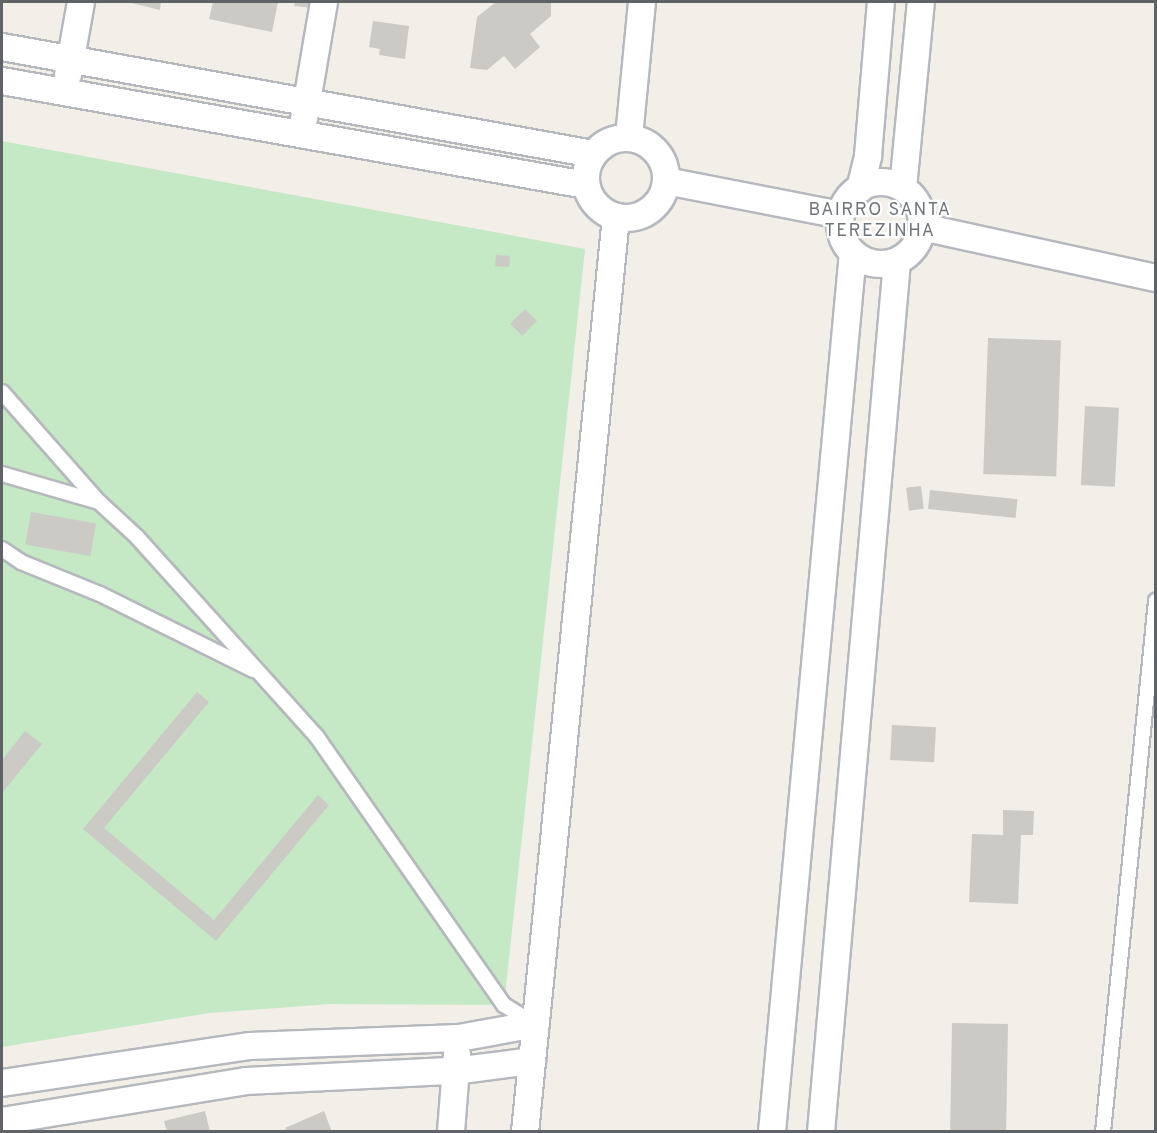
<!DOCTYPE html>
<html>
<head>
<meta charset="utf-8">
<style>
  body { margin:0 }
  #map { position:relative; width:1157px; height:1133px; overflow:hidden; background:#f1efe8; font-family:Overpass,sans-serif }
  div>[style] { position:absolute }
  .green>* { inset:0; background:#c5e8c5 }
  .building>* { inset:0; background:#cccac5; transform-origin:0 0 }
  .roads { filter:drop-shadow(2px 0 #b5b8bc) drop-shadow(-2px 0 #b5b8bc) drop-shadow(0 2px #b5b8bc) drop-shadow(0 -2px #b5b8bc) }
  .service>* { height:14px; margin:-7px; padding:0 7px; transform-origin:7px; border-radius:7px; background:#fff }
  .minor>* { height:26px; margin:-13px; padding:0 13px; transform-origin:13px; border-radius:13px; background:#fff }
  .minor>.ring { margin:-13px; padding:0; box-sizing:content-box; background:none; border:26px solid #fff; border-radius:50% }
  span { translate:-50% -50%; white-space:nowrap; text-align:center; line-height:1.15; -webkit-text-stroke:4.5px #fff; paint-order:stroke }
  .neighbourhood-label { font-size:18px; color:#70757a; letter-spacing:1.5px }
  .frame { position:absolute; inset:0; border:3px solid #5f6368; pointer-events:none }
</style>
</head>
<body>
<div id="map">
  <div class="green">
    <div style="clip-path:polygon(2px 141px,585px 249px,504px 1005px,330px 1004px,209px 1013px,2px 1047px)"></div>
  </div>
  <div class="building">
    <div style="clip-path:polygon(127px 2px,161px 2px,160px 10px)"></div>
    <div style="clip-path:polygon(213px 2px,278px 2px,272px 32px,209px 19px)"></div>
    <div style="clip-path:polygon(295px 2px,314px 2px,313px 8px,294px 6px)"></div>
    <div style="clip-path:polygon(496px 2px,551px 2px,551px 16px,530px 34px,540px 47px,515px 69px,504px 56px,487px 70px,470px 68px,477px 17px)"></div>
    <div style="clip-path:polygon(373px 21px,409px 26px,405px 59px,379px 55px,380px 49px,369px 47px)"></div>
    <div style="left:496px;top:255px;width:14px;height:11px;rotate:4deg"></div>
    <div style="left:525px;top:309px;width:17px;height:21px;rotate:45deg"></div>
    <div style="left:988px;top:338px;width:73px;height:136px;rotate:2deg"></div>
    <div style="left:1085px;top:406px;width:34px;height:79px;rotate:3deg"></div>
    <div style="left:921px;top:486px;width:23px;height:15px;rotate:83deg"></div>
    <div style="left:930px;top:490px;width:88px;height:19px;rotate:6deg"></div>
    <div style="left:31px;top:512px;width:66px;height:33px;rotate:10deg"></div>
    <div style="clip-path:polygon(197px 692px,209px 702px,104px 828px,214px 920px,318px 795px,329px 805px,216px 941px,83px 829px)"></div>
    <div style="left:892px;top:725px;width:44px;height:35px;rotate:3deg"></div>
    <div style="clip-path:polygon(25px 731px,42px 744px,2px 793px,2px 760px)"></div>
    <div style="clip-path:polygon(1003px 810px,1034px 811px,1033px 835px,1021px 835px,1018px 904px,969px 902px,972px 834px,1003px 835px)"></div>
    <div style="left:952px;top:1023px;width:56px;height:109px;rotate:1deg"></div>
    <div style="clip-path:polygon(205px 1111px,210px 1132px,167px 1132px,164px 1121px)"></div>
    <div style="clip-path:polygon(324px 1111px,332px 1132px,287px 1132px,285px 1128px)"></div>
  </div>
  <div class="roads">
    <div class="service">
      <div style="left:2px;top:392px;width:147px;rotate:48.6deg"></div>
      <div style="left:99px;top:502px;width:101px;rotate:-163.9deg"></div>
      <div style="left:99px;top:502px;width:52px;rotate:42.6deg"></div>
      <div style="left:137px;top:537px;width:269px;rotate:48deg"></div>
      <div style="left:317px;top:737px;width:327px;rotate:55.1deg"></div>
      <div style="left:504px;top:1005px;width:34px;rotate:32deg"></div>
      <div style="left:2px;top:549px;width:23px;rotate:34deg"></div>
      <div style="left:21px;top:562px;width:85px;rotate:22.1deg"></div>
      <div style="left:100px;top:594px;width:171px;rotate:26.4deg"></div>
      <div style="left:1103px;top:1132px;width:534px;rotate:-84.3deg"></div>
    </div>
    <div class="minor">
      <div style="left:2px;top:47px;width:601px;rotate:10.26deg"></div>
      <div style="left:68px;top:75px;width:74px;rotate:-79.9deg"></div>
      <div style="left:2px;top:81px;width:593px;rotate:10.1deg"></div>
      <div style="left:304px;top:119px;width:119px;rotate:-80.3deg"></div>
      <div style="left:629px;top:137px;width:136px;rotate:-84.5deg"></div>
      <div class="ring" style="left:586px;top:138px;width:54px;height:54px"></div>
      <div style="left:666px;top:181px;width:178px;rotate:11deg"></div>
      <div class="ring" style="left:840px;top:182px;width:56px;height:56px"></div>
      <div style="left:903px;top:188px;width:187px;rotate:-84.5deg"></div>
      <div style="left:860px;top:189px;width:34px;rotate:-76deg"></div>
      <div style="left:868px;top:156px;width:155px;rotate:-85.2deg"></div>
      <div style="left:922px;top:227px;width:239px;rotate:12.3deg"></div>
      <div style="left:2px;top:1083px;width:251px;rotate:-8.5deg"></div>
      <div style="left:250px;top:1046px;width:209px;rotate:-2.2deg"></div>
      <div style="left:459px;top:1038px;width:78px;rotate:-10.3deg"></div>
      <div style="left:2px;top:1121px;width:247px;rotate:-9.3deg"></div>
      <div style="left:246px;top:1081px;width:208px;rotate:-2.8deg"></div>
      <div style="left:454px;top:1071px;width:79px;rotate:-7.3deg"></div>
      <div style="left:451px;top:1132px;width:78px;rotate:-85.6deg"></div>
      <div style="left:525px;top:1132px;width:920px;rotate:-84.32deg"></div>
      <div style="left:772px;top:1132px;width:883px;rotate:-84.74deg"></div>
      <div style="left:821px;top:1132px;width:874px;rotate:-85.01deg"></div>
    </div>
  </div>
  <div class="neighbourhood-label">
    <span style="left:880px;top:222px">BAIRRO SANTA<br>TEREZINHA</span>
  </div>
  <div class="frame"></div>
</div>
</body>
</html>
